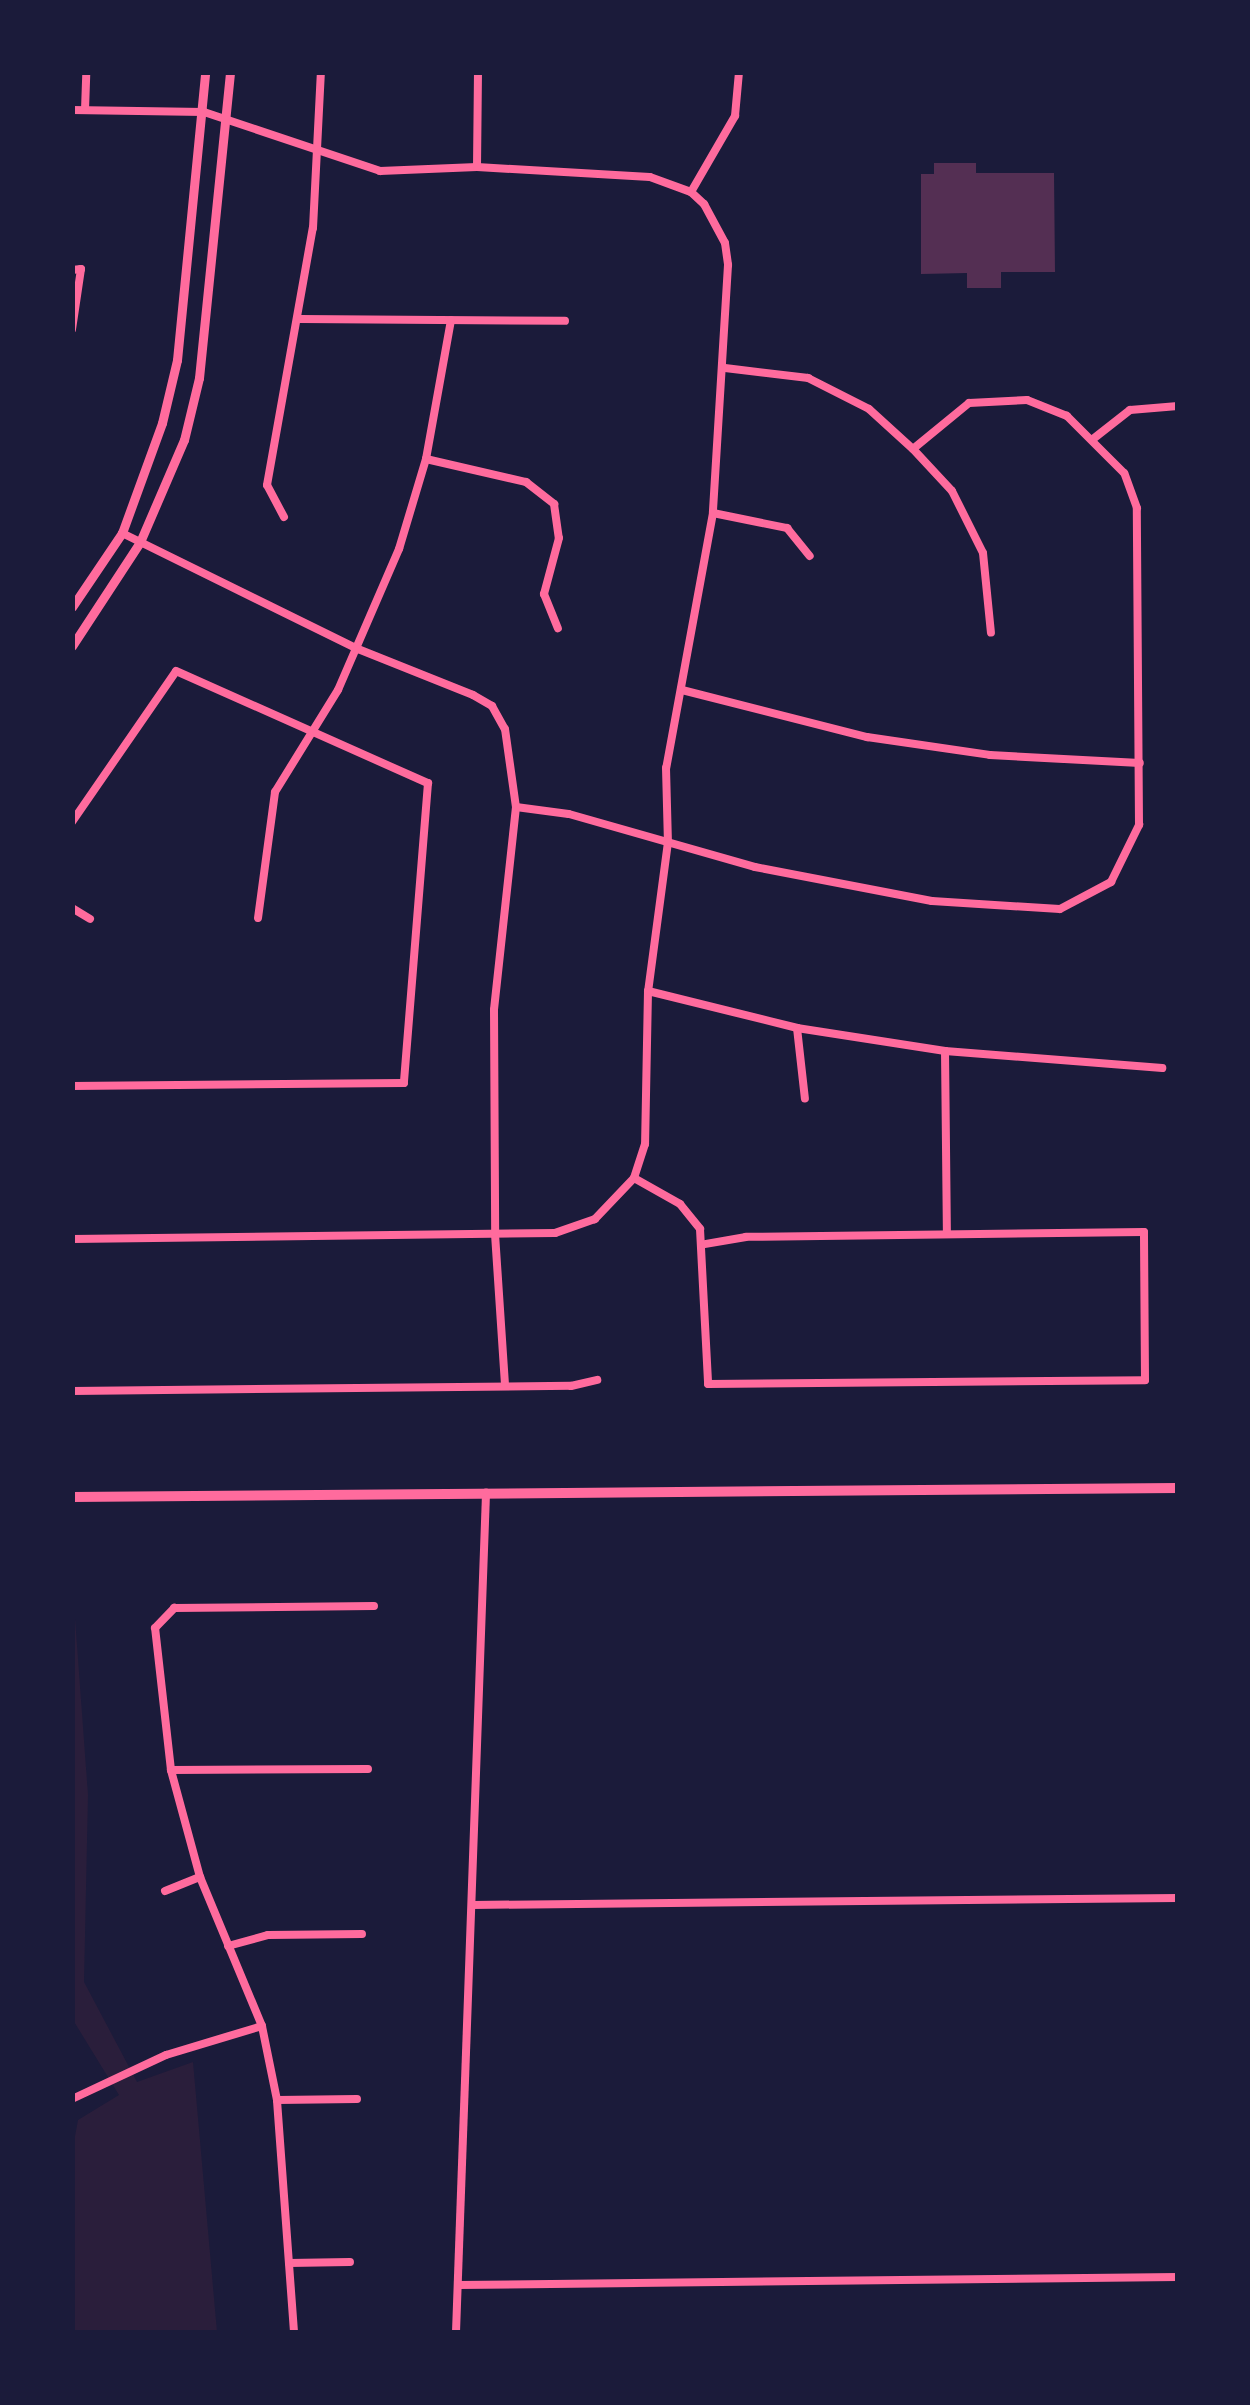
<!DOCTYPE html>
<html>
<head>
<meta charset="utf-8">
<style>
  body { margin:0 }
  #map { position:relative; width:1250px; height:2405px; overflow:hidden; background:#1b1b3a; font-family:"Zilla Slab",serif }
  div>[style] { position:absolute }
  .green>* { inset:0; background:#2a1e3b }
  .building>* { inset:0; background:#542f53 }
  .minor>* { height:8px; margin:-4px; padding:0 4px; transform-origin:4px; border-radius:4px; background:#ff6b9d }
  .tertiary>* { height:9px; margin:-4.5px; padding:0 4.5px; transform-origin:4.5px; border-radius:4.5px; background:#ff6b9d }
  .secondary>* { height:10px; margin:-5px; padding:0 5px; transform-origin:5px; border-radius:5px; background:#ff6b9d }
  span { translate:-50% -50%; white-space:nowrap; text-align:center; line-height:1.15; -webkit-text-stroke:10px #1b1b3a; paint-order:stroke }
  .frame { position:absolute; inset:0; border:75px solid #1b1b3a; pointer-events:none }
</style>
</head>
<body>
<div id="map">
  <div class="green">
    <div style="clip-path:polygon(73px 1591px,88px 1795px,84px 1982px,137px 2082px,193px 2062px,217px 2332px,73px 2332px,73px 2147px,78px 2120px,119px 2095px,73px 2020px)"></div>
  </div>
  <div class="building">
    <div style="clip-path:polygon(934px 163px,976px 163px,976px 173px,1054px 173px,1055px 272px,1001px 272px,1001px 288px,967px 288px,967px 273px,921px 274px,921px 174px,934px 174px)"></div>
  </div>
  <div class="minor">
    <div style="left:72px;top:110px;width:132px;rotate:0.9deg"></div>
    <div style="left:204px;top:112px;width:186px;rotate:18.5deg"></div>
    <div style="left:380px;top:171px;width:97px;rotate:-2.4deg"></div>
    <div style="left:477px;top:167px;width:173px;rotate:3.3deg"></div>
    <div style="left:650px;top:177px;width:44px;rotate:20.1deg"></div>
    <div style="left:691px;top:192px;width:18px;rotate:43deg"></div>
    <div style="left:704px;top:204px;width:44px;rotate:61.7deg"></div>
    <div style="left:725px;top:243px;width:22px;rotate:82deg"></div>
    <div style="left:728px;top:265px;width:248px;rotate:93.5deg"></div>
    <div style="left:713px;top:513px;width:259px;rotate:100.4deg"></div>
    <div style="left:666px;top:768px;width:74px;rotate:88.5deg"></div>
    <div style="left:668px;top:842px;width:150px;rotate:97.6deg"></div>
    <div style="left:648px;top:991px;width:153px;rotate:91.1deg"></div>
    <div style="left:645px;top:1144px;width:36px;rotate:108deg"></div>
    <div style="left:634px;top:1178px;width:57px;rotate:133.6deg"></div>
    <div style="left:595px;top:1219px;width:42px;rotate:160.7deg"></div>
    <div style="left:555px;top:1233px;width:483px;rotate:179.3deg"></div>
    <div style="left:85px;top:110px;width:38px;rotate:-88deg"></div>
    <div style="left:477px;top:167px;width:95px;rotate:-89.4deg"></div>
    <div style="left:691px;top:192px;width:88px;rotate:-59.9deg"></div>
    <div style="left:735px;top:116px;width:44px;rotate:-84.8deg"></div>
    <div style="left:72px;top:270px;width:9px;rotate:-6deg"></div>
    <div style="left:81px;top:269px;width:61px;rotate:98.5deg"></div>
    <div style="left:300px;top:319px;width:265px;rotate:0.4deg"></div>
    <div style="left:725px;top:368px;width:84px;rotate:6.9deg"></div>
    <div style="left:808px;top:378px;width:68px;rotate:26.9deg"></div>
    <div style="left:869px;top:409px;width:59px;rotate:42.3deg"></div>
    <div style="left:913px;top:449px;width:57px;rotate:47.1deg"></div>
    <div style="left:952px;top:491px;width:69px;rotate:63.4deg"></div>
    <div style="left:983px;top:553px;width:80px;rotate:84.3deg"></div>
    <div style="left:1093px;top:439px;width:47px;rotate:-38.1deg"></div>
    <div style="left:1130px;top:410px;width:48px;rotate:-4.8deg"></div>
    <div style="left:426px;top:459px;width:103px;rotate:13deg"></div>
    <div style="left:526px;top:482px;width:36px;rotate:38deg"></div>
    <div style="left:554px;top:504px;width:34px;rotate:82deg"></div>
    <div style="left:559px;top:538px;width:58px;rotate:105deg"></div>
    <div style="left:544px;top:594px;width:37px;rotate:68deg"></div>
    <div style="left:713px;top:513px;width:76px;rotate:11.5deg"></div>
    <div style="left:787px;top:528px;width:36px;rotate:51deg"></div>
    <div style="left:284px;top:517px;width:36px;rotate:-118deg"></div>
    <div style="left:267px;top:485px;width:261px;rotate:-79.9deg"></div>
    <div style="left:313px;top:228px;width:156px;rotate:-87.1deg"></div>
    <div style="left:122px;top:533px;width:263px;rotate:26.2deg"></div>
    <div style="left:358px;top:649px;width:124px;rotate:21.8deg"></div>
    <div style="left:473px;top:695px;width:22px;rotate:30deg"></div>
    <div style="left:492px;top:706px;width:26px;rotate:61deg"></div>
    <div style="left:505px;top:729px;width:79px;rotate:82deg"></div>
    <div style="left:516px;top:807px;width:204px;rotate:96.2deg"></div>
    <div style="left:494px;top:1010px;width:224px;rotate:89.7deg"></div>
    <div style="left:495px;top:1234px;width:152px;rotate:86.2deg"></div>
    <div style="left:682px;top:690px;width:191px;rotate:14.3deg"></div>
    <div style="left:867px;top:737px;width:124px;rotate:8.3deg"></div>
    <div style="left:990px;top:755px;width:150px;rotate:3.1deg"></div>
    <div style="left:516px;top:807px;width:53px;rotate:7.5deg"></div>
    <div style="left:569px;top:814px;width:193px;rotate:15.9deg"></div>
    <div style="left:755px;top:867px;width:180px;rotate:10.9deg"></div>
    <div style="left:932px;top:901px;width:128px;rotate:3.6deg"></div>
    <div style="left:1060px;top:909px;width:58px;rotate:-27.9deg"></div>
    <div style="left:1111px;top:882px;width:64px;rotate:-63.8deg"></div>
    <div style="left:1139px;top:825px;width:317px;rotate:-90.4deg"></div>
    <div style="left:1137px;top:508px;width:37px;rotate:-110deg"></div>
    <div style="left:1124px;top:473px;width:81px;rotate:-135deg"></div>
    <div style="left:1067px;top:416px;width:43px;rotate:-158.2deg"></div>
    <div style="left:1027px;top:400px;width:58px;rotate:177deg"></div>
    <div style="left:969px;top:403px;width:72px;rotate:140.6deg"></div>
    <div style="left:72px;top:822px;width:183px;rotate:-55.4deg"></div>
    <div style="left:176px;top:671px;width:276px;rotate:24deg"></div>
    <div style="left:428px;top:783px;width:301px;rotate:94.6deg"></div>
    <div style="left:404px;top:1083px;width:332px;rotate:179.5deg"></div>
    <div style="left:72px;top:908px;width:21px;rotate:31deg"></div>
    <div style="left:258px;top:918px;width:127px;rotate:-82.3deg"></div>
    <div style="left:275px;top:792px;width:120px;rotate:-58.3deg"></div>
    <div style="left:338px;top:690px;width:154px;rotate:-66.6deg"></div>
    <div style="left:399px;top:549px;width:94px;rotate:-73.3deg"></div>
    <div style="left:426px;top:459px;width:141px;rotate:-79.8deg"></div>
    <div style="left:648px;top:991px;width:154px;rotate:13.9deg"></div>
    <div style="left:797px;top:1028px;width:150px;rotate:8.8deg"></div>
    <div style="left:945px;top:1051px;width:218px;rotate:4.5deg"></div>
    <div style="left:797px;top:1028px;width:71px;rotate:83.6deg"></div>
    <div style="left:945px;top:1051px;width:183px;rotate:89.4deg"></div>
    <div style="left:634px;top:1178px;width:53px;rotate:29.5deg"></div>
    <div style="left:680px;top:1204px;width:32px;rotate:51deg"></div>
    <div style="left:700px;top:1229px;width:155px;rotate:87deg"></div>
    <div style="left:708px;top:1384px;width:437px;rotate:-0.5deg"></div>
    <div style="left:1145px;top:1380px;width:148px;rotate:-90.4deg"></div>
    <div style="left:1144px;top:1232px;width:398px;rotate:179.3deg"></div>
    <div style="left:746px;top:1237px;width:42px;rotate:170.3deg"></div>
    <div style="left:72px;top:1391px;width:499px;rotate:-0.6deg"></div>
    <div style="left:571px;top:1386px;width:27px;rotate:-13deg"></div>
    <div style="left:171px;top:1770px;width:197px;rotate:-0.3deg"></div>
    <div style="left:165px;top:1891px;width:38px;rotate:-22deg"></div>
    <div style="left:472px;top:1905px;width:706px;rotate:-0.57deg"></div>
    <div style="left:228px;top:1946px;width:41px;rotate:-15.4deg"></div>
    <div style="left:268px;top:1935px;width:94px;rotate:-0.6deg"></div>
    <div style="left:72px;top:2099px;width:104px;rotate:-25.1deg"></div>
    <div style="left:166px;top:2055px;width:100px;rotate:-16.8deg"></div>
    <div style="left:277px;top:2100px;width:80px;rotate:-0.7deg"></div>
    <div style="left:289px;top:2263px;width:61px;rotate:-0.9deg"></div>
    <div style="left:458px;top:2285px;width:720px;rotate:-0.64deg"></div>
    <div style="left:294px;top:2332px;width:233px;rotate:-94.2deg"></div>
    <div style="left:277px;top:2100px;width:76px;rotate:-101.5deg"></div>
    <div style="left:262px;top:2026px;width:161px;rotate:-112.6deg"></div>
    <div style="left:200px;top:1877px;width:111px;rotate:-105.2deg"></div>
    <div style="left:171px;top:1770px;width:143px;rotate:-96.4deg"></div>
    <div style="left:155px;top:1628px;width:28px;rotate:-46deg"></div>
    <div style="left:174px;top:1608px;width:200px;rotate:-0.6deg"></div>
    <div style="left:456px;top:2332px;width:840px;rotate:-87.95deg"></div>
  </div>
  <div class="tertiary">
    <div style="left:72px;top:607px;width:89px;rotate:-56deg"></div>
    <div style="left:122px;top:533px;width:117px;rotate:-70deg"></div>
    <div style="left:162px;top:423px;width:65px;rotate:-76.6deg"></div>
    <div style="left:177px;top:360px;width:289px;rotate:-84.4deg"></div>
    <div style="left:72px;top:646px;width:124px;rotate:-56.8deg"></div>
    <div style="left:140px;top:542px;width:111px;rotate:-66.7deg"></div>
    <div style="left:184px;top:440px;width:64px;rotate:-76.4deg"></div>
    <div style="left:199px;top:378px;width:308px;rotate:-84.2deg"></div>
  </div>
  <div class="secondary">
    <div style="left:72px;top:1497px;width:1106px;rotate:-0.47deg"></div>
  </div>
  <div class="frame"></div>
</div>
</body>
</html>
